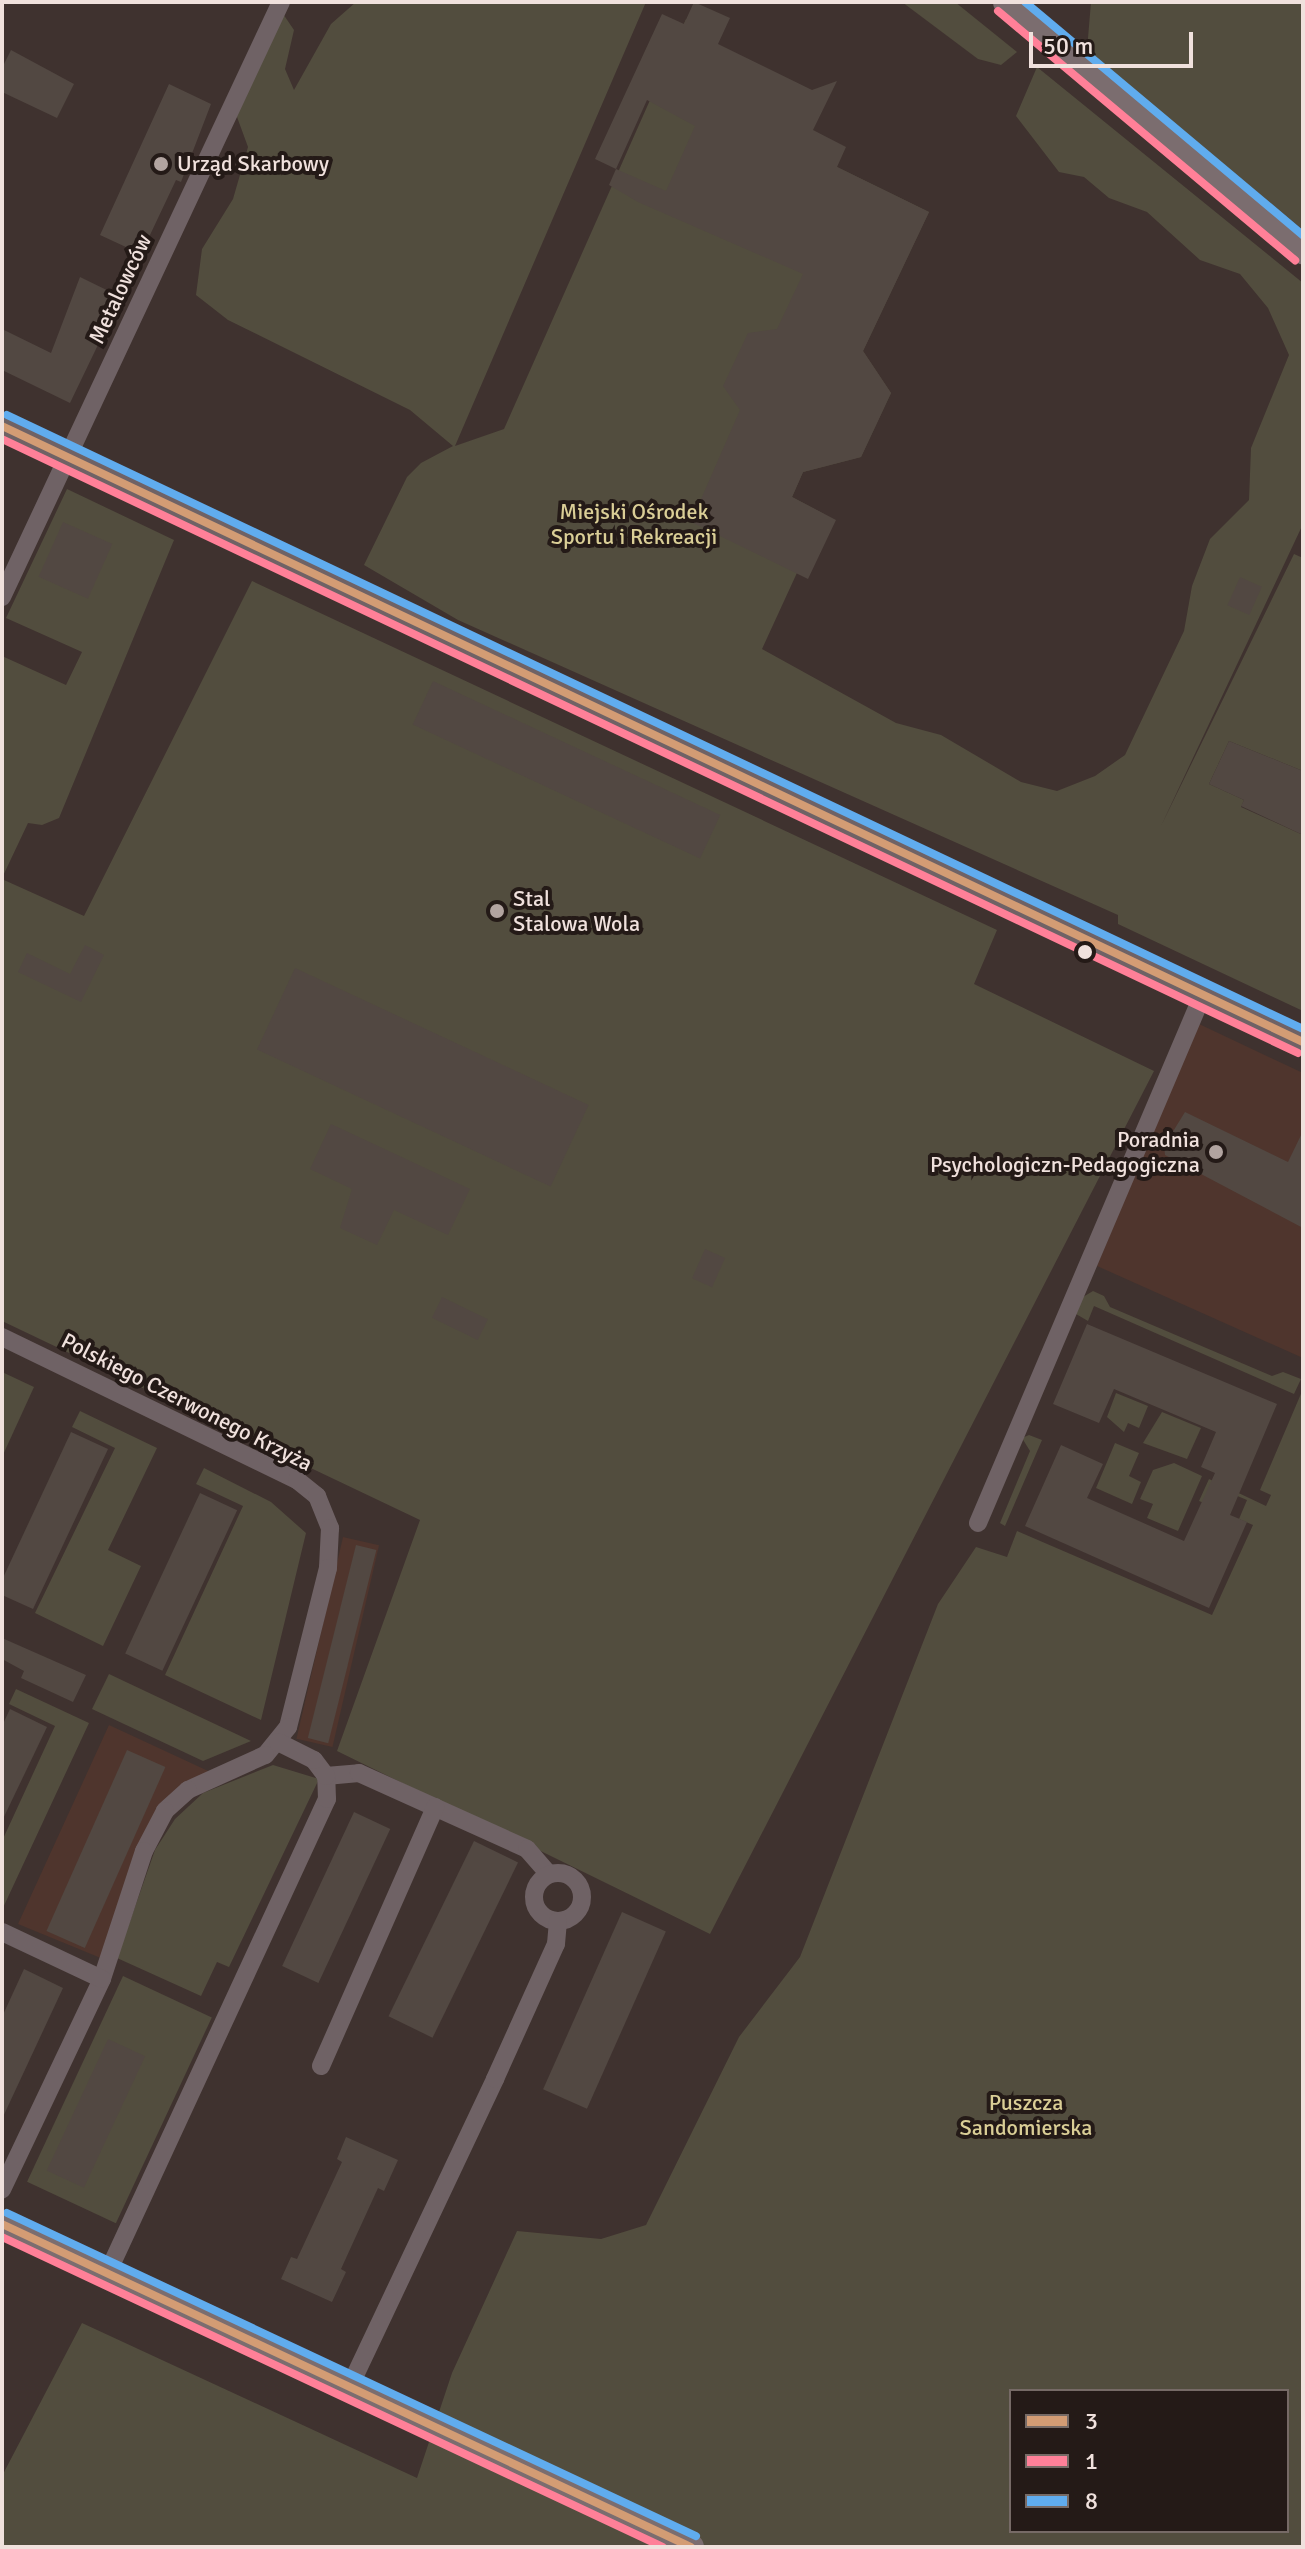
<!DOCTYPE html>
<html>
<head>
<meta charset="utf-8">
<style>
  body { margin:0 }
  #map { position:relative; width:1305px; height:2549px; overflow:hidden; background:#3f322f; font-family:Signika,sans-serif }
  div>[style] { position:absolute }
  .built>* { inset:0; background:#4f352d; transform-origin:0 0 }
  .green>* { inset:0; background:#524d3e; transform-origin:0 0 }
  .building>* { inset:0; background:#524842; transform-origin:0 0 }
  .street>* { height:18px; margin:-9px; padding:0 9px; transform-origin:9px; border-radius:9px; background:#6f6265 }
  .street>.ring { margin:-9px; padding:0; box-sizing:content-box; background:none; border:18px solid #6f6265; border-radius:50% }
  .secondary>* { height:26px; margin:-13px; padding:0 13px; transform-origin:13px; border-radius:13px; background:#7b6d6f }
  .bus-1>* { height:8px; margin:-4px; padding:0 4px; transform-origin:4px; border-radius:4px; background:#d39c74 }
  .bus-2>* { height:8px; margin:-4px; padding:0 4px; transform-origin:4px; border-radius:4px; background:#ff8098 }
  .bus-3>* { height:8px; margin:-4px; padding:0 4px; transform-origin:4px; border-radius:4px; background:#60acee }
  .dots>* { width:22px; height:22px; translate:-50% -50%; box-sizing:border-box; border:4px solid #241a17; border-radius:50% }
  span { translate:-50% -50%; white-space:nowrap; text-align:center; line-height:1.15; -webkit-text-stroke:8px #241a17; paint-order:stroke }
  .poi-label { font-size:22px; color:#f0e1dd }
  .left { translate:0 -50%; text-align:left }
  .right { translate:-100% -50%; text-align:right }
  .street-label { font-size:22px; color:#f0e1dd }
  .park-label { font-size:22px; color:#dace96 }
  .frame { position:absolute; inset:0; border:4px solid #f0e1dd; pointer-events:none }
  .legend { position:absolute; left:1009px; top:2389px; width:280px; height:144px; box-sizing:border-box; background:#241a17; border:2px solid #766a66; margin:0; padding:10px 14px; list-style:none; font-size:24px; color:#f0e1dd }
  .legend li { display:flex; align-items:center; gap:16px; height:40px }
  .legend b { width:40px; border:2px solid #766a66 }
  .scale { position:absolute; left:1029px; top:32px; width:164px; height:36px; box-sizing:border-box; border:4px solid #f0e1dd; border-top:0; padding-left:10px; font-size:24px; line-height:28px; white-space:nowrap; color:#f0e1dd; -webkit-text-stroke:6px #241a17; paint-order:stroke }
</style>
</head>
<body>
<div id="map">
  <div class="built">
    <div style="clip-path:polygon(1197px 1023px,1303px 1073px,1303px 1358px,1097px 1266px)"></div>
    <div style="left:343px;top:1537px;width:37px;height:207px;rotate:13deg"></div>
    <div style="clip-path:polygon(109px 1725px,219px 1776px,165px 1811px,108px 1961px,18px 1924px)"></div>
  </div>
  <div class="green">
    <div style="clip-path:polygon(356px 2px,646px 2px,455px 446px,504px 429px,686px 19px,714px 32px,712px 46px,837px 167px,929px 212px,863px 351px,891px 393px,861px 457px,803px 472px,792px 497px,824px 514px,762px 649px,896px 723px,941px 735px,1021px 782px,1057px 791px,1095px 776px,1125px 755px,1184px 631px,1192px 586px,1210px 539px,1249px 500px,1251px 448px,1289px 355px,1268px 308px,1240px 274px,1200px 260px,1147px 212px,1109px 198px,1084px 177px,1059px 172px,1016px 116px,1037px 67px,1303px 283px,1303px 524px,1161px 826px,1294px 554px,1303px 558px,1303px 771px,1229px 741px,1209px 784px,1244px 800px,1241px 807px,1303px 835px,1303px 1011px,1118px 924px,1118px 915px,458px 620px,364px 565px,407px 477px,421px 463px,453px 446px,410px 410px,228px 320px,196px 295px,202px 249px,233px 199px,248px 147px,233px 106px,279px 8px,294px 30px,285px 69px,294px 90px,331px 24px)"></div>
    <div style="clip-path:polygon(902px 2px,955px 2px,1017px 52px,1001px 65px,978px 59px)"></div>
    <div style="clip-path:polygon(1091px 2px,1303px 2px,1303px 230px,1087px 50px)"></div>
    <div style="clip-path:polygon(67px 489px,174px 540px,59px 818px,42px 825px,28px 823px,2px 878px,2px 656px,66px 685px,82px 652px,6px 618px)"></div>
    <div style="clip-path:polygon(252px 581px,997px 930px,974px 984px,1154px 1071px,710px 1934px,337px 1751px,420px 1520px,2px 1321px,2px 885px,4px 880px,84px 916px)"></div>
    <div style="clip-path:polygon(1093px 1291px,1104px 1296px,1110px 1307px,1272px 1376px,1283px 1372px,1301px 1379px,1294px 1394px,1094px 1306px,1088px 1321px,1076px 1314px,1083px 1297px)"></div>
    <div style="clip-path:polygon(2px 1372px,34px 1387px,2px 1457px)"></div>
    <div style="clip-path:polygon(evenodd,1303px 1389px,1303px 2547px,2px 2547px,2px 2476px,82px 2323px,417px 2478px,452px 2373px,517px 2231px,601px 2239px,646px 2225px,739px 2037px,800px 1957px,938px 1604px,976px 1547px,1007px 1557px,1017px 1531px,1212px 1615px,1253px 1525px,1239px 1519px,1247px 1500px,1211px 1485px,1204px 1503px,1199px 1501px,1209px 1479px,1266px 1506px,1271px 1495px,1260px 1490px,1303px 1389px,1011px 2391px,1287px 2391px,1287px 2531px,1011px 2531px,1011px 2391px)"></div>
    <div style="clip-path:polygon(1116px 1393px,1148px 1406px,1139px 1428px,1128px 1423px,1124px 1432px,1107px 1417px)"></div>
    <div style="clip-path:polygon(80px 1411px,157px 1448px,108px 1550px,141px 1566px,103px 1646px,35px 1613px,115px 1448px,72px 1427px)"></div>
    <div style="clip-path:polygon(1162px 1412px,1201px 1428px,1187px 1459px,1143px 1443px)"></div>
    <div style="clip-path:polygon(1029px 1435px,1042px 1440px,1005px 1526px,1000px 1523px,1030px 1451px,1022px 1438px)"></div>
    <div style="clip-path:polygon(1115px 1443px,1139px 1453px,1129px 1476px,1141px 1482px,1132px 1504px,1096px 1488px)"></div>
    <div style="clip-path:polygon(1174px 1463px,1202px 1476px,1178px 1531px,1147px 1518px,1153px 1504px,1140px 1499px,1153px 1470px)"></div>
    <div style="clip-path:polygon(204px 1468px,271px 1502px,306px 1533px,261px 1720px,165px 1675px,243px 1506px,196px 1484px)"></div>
    <div style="clip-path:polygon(109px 1674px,251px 1741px,203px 1761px,92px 1709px)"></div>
    <div style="clip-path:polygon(16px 1689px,89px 1723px,2px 1910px,2px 1841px,55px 1726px,9px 1704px)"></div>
    <div style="clip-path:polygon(273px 1765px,319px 1779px,229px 1967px,217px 1962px,201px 1996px,117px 1958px,155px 1850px,175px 1819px,203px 1793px)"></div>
    <div style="left:123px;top:1976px;width:98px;height:227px;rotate:25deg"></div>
  </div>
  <div class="building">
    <div style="clip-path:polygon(evenodd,694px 2px,730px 18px,718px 44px,812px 90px,837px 81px,813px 130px,846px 147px,837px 167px,929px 212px,863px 351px,891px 393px,861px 457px,803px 472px,792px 497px,836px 520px,808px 579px,691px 522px,740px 410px,723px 386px,748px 333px,777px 329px,803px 274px,638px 202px,609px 185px,616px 169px,595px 159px,662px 14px,684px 24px,694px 2px,647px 100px,695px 126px,666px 191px,616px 169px,647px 100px)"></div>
    <div style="clip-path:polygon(11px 50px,74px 84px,57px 118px,2px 92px,2px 68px)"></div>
    <div style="clip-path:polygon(169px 84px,211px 104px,181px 182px,176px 180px,141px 254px,100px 235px)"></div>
    <div style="clip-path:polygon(80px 277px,121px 297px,70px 403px,2px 370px,2px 329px,51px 353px)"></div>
    <div style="left:63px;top:522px;width:54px;height:60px;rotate:24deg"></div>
    <div style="left:1240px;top:577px;width:24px;height:31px;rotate:24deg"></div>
    <div style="left:433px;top:681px;width:317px;height:48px;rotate:25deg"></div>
    <div style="clip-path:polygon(1229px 741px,1303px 771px,1303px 835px,1241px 806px,1244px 800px,1209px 784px)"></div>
    <div style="clip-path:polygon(85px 945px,104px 955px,81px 1002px,18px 972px,27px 953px,70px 974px)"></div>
    <div style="left:295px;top:968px;width:324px;height:90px;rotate:25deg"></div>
    <div style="clip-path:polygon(1185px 1112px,1288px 1162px,1303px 1131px,1303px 1228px,1165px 1155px,1164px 1146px)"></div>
    <div style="clip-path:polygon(331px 1124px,470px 1189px,448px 1235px,394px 1210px,377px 1245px,340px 1228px,352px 1189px,310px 1169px)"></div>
    <div style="left:705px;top:1249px;width:22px;height:32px;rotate:24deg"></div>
    <div style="left:442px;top:1297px;width:51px;height:23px;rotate:26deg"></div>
    <div style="clip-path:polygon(1087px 1324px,1277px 1404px,1230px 1515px,1247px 1522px,1209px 1608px,1025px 1526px,1061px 1445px,1103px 1464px,1087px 1498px,1184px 1541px,1215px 1473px,1201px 1467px,1216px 1432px,1114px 1389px,1099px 1423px,1053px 1404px)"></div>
    <div style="clip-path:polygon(71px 1432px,108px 1449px,33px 1609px,2px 1595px,2px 1580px)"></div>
    <div style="left:200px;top:1493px;width:41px;height:177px;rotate:25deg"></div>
    <div style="left:356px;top:1545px;width:21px;height:199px;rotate:14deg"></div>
    <div style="clip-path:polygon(2px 1638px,86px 1675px,73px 1702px,21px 1678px,24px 1671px,2px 1659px)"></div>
    <div style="clip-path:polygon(10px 1709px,47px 1727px,2px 1821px,2px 1726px)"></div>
    <div style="left:127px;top:1750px;width:42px;height:198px;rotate:24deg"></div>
    <div style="left:354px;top:1812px;width:40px;height:170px;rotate:25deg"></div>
    <div style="left:474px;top:1841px;width:49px;height:195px;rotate:26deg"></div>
    <div style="left:622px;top:1912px;width:48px;height:194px;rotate:24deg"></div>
    <div style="clip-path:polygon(24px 1969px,63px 1988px,2px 2119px,2px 2017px)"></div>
    <div style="left:108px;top:2039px;width:41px;height:145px;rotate:25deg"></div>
    <div style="clip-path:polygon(346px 2137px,398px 2160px,384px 2191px,378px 2188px,341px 2269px,346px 2272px,332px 2302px,281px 2279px,291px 2257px,297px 2259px,342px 2162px,337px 2159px)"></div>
  </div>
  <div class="street">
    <div style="left:2px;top:426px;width:1439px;rotate:25.34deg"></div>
    <div style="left:2px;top:597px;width:657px;rotate:-64.88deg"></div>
    <div style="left:2px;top:1337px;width:328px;rotate:25.9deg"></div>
    <div style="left:297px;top:1480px;width:26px;rotate:39deg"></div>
    <div style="left:317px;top:1496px;width:35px;rotate:68deg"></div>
    <div style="left:330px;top:1528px;width:40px;rotate:92.9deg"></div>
    <div style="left:328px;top:1568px;width:164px;rotate:104.1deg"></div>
    <div style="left:288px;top:1727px;width:36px;rotate:129deg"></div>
    <div style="left:265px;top:1755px;width:85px;rotate:155.6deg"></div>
    <div style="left:188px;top:1790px;width:31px;rotate:138deg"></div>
    <div style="left:165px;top:1811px;width:45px;rotate:117.7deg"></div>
    <div style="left:144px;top:1851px;width:135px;rotate:108.2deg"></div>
    <div style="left:102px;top:1979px;width:233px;rotate:115.4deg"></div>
    <div style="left:978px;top:1523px;width:575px;rotate:-66.96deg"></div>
    <div style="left:326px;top:1776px;width:33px;rotate:-5deg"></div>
    <div style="left:359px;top:1773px;width:184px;rotate:24.3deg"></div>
    <div style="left:527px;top:1849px;width:33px;rotate:49deg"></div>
    <div class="ring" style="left:534px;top:1873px;width:30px;height:30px"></div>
    <div style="left:2px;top:1932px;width:110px;rotate:25.2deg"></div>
    <div style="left:321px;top:2066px;width:283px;rotate:-66.2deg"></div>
    <div style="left:108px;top:2272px;width:521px;rotate:-65.16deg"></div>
    <div style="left:327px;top:1799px;width:23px;rotate:-92deg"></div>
    <div style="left:326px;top:1776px;width:20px;rotate:-127deg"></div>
    <div style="left:314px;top:1760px;width:40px;rotate:-153.4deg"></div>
    <div style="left:350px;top:2386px;width:340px;rotate:-64.7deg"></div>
    <div style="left:495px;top:2079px;width:148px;rotate:-65.7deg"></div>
    <div style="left:556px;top:1944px;width:23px;rotate:-85deg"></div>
  </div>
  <div class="secondary">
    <div style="left:1006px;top:2px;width:388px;rotate:40deg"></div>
    <div style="left:2px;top:2224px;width:761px;rotate:25.12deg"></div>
  </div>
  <div class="bus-1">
    <div style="left:2px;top:426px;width:1439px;rotate:25.34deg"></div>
    <div style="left:2px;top:2224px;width:761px;rotate:25.12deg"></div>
  </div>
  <div class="bus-2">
    <div style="left:998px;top:11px;width:388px;rotate:40deg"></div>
    <div style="left:2px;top:439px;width:1434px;rotate:25.35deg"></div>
    <div style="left:2px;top:2237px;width:730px;rotate:25.13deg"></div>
  </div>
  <div class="bus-3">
    <div style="left:1025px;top:2px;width:363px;rotate:40deg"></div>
    <div style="left:7px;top:415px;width:1434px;rotate:25.35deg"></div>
    <div style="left:7px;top:2213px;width:761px;rotate:25.12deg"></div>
  </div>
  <div class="dots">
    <div style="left:161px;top:164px;background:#b2a4a0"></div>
    <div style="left:497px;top:911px;background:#b2a4a0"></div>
    <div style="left:1085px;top:952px;background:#f0e1dd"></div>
    <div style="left:1216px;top:1152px;background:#b2a4a0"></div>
  </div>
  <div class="poi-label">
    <span class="left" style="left:177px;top:164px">Urząd Skarbowy</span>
    <span class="left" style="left:513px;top:911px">Stal<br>Stalowa Wola</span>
    <span class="right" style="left:1200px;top:1152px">Poradnia<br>Psychologiczn-Pedagogiczna</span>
  </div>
  <div class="street-label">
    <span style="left:120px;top:289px;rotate:-65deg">Metalowców</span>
    <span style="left:187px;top:1402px;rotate:27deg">Polskiego Czerwonego Krzyża</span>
  </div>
  <div class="park-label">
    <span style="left:634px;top:524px">Miejski Ośrodek<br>Sportu i Rekreacji</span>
    <span style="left:1026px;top:2115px">Puszcza<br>Sandomierska</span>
  </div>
  <div class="frame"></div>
  <ul class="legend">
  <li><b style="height:10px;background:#d39c74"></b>3</li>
  <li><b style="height:10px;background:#ff8098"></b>1</li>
  <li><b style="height:10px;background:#60acee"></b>8</li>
  </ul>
  <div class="scale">50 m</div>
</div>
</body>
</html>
